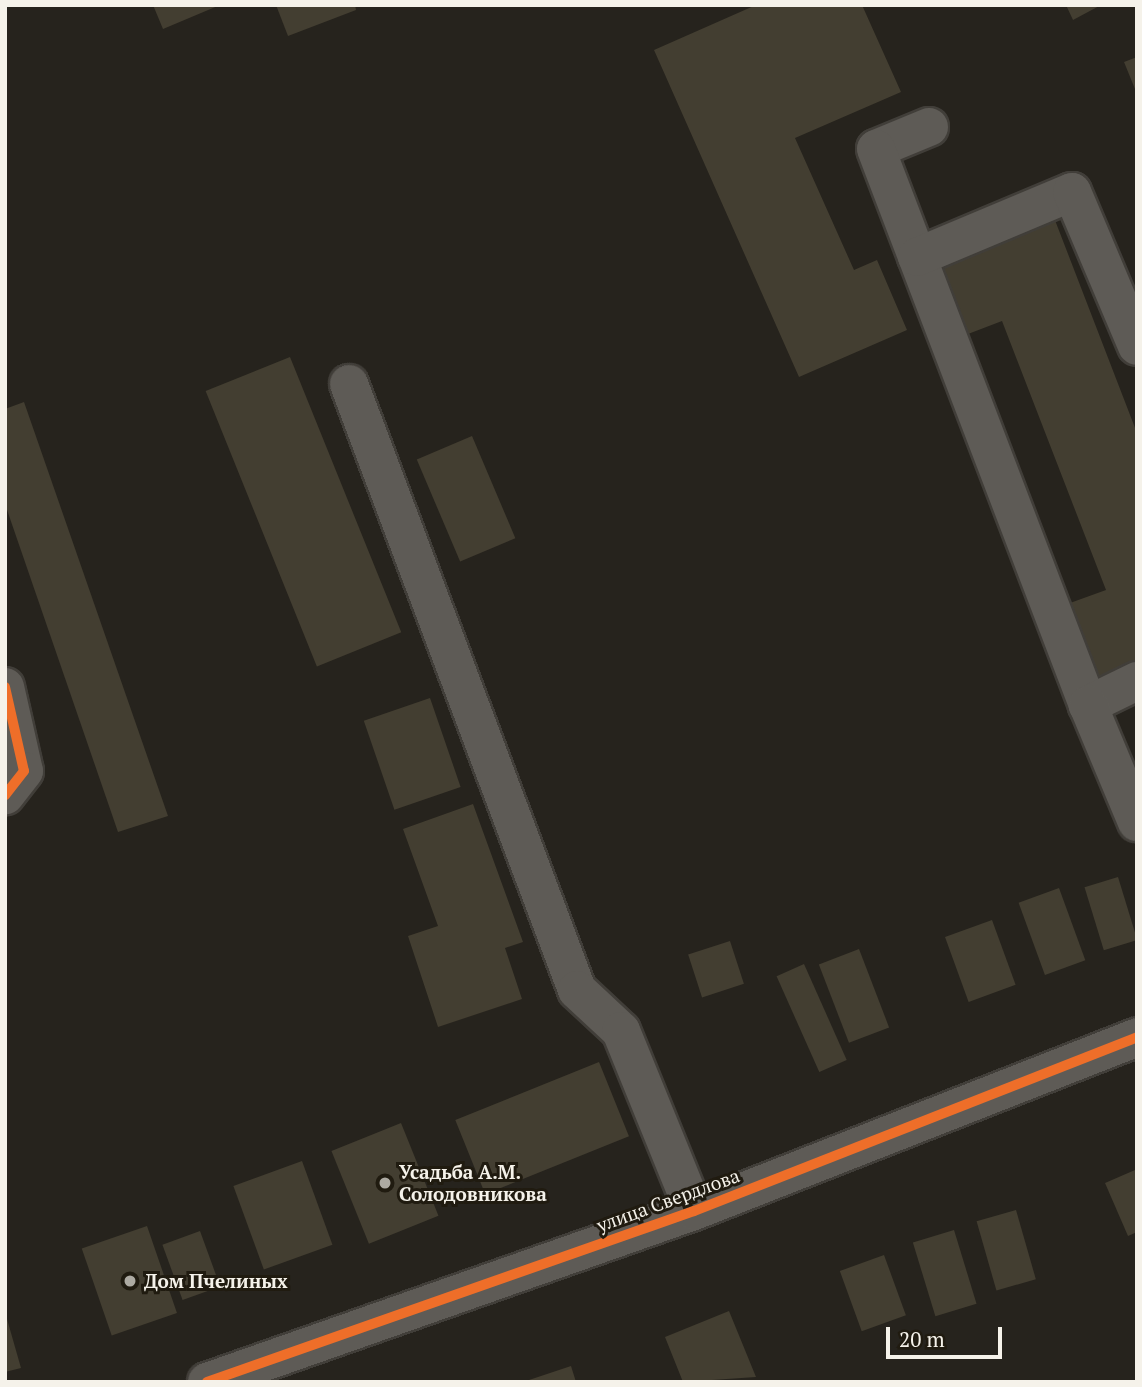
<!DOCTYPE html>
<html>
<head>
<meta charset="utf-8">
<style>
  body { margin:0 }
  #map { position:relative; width:1142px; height:1387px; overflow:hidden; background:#26231d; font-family:"PT Serif",serif }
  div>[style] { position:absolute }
  .building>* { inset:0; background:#433e31; transform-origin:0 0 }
  .roads { filter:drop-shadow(2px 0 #413e39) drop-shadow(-2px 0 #413e39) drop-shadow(0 2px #413e39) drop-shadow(0 -2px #413e39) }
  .minor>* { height:38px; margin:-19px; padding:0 19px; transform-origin:19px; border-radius:19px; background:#5e5b56 }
  .cycleway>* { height:10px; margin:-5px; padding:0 5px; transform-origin:5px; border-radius:5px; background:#ee6e29 }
  .dots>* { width:19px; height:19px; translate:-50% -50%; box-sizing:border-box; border:4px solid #201b10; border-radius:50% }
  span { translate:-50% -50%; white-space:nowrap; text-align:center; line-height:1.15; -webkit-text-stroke:6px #201b10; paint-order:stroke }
  .poi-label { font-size:19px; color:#f5f2ea; font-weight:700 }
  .left { translate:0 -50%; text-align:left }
  .street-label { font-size:19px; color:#f5f2ea }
  .frame { position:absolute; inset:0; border:7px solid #f5f2ea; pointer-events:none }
  .scale { position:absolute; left:886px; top:1327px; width:116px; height:32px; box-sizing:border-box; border:4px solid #f5f2ea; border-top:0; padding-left:9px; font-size:21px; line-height:24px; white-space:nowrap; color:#f5f2ea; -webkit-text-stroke:5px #201b10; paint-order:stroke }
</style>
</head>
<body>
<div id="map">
  <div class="building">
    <div style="clip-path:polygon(153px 5px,220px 5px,163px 29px)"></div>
    <div style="clip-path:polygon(276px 5px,355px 5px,356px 10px,288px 36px)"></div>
    <div style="clip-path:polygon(756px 5px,862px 5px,901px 92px,795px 138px,854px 270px,877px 260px,907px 330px,799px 377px,654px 50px)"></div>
    <div style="clip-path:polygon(1066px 5px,1101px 5px,1073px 20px)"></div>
    <div style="clip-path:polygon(1137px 57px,1137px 94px,1124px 62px)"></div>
    <div style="clip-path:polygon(1053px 215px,1137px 433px,1137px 664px,1098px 678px,1070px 603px,1106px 590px,1002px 321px,968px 334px,938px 257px)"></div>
    <div style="left:290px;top:357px;width:297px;height:91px;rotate:68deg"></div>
    <div style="clip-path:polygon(24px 402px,168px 816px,118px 832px,5px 504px,5px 409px)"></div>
    <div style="left:472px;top:436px;width:111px;height:60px;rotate:67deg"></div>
    <div style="left:430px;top:698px;width:94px;height:70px;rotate:71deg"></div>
    <div style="clip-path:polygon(473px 804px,523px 942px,505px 948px,522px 999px,438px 1027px,408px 936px,438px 926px,403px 829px)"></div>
    <div style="left:1118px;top:877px;width:66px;height:35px;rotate:73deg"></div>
    <div style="left:1059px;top:888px;width:77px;height:43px;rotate:70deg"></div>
    <div style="left:992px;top:920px;width:69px;height:50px;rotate:70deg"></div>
    <div style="left:730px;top:941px;width:45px;height:44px;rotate:72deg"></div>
    <div style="left:859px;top:949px;width:84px;height:43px;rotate:69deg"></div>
    <div style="left:804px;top:964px;width:105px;height:30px;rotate:66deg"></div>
    <div style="left:599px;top:1062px;width:80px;height:155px;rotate:68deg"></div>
    <div style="left:401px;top:1123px;width:100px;height:75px;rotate:68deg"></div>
    <div style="left:302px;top:1161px;width:89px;height:73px;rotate:70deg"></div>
    <div style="clip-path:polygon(1135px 1170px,1137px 1232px,1128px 1236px,1105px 1183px)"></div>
    <div style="left:1016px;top:1210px;width:72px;height:41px;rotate:74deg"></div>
    <div style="left:147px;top:1226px;width:92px;height:69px;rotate:71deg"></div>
    <div style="left:954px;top:1230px;width:77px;height:43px;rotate:73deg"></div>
    <div style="left:200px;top:1231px;width:59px;height:40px;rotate:70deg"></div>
    <div style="left:884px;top:1255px;width:64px;height:47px;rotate:70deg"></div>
    <div style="clip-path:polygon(729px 1311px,756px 1377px,683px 1382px,665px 1337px)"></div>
    <div style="clip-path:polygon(5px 1312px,21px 1368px,5px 1372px)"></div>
    <div style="clip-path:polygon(571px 1366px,576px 1382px,526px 1382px,526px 1381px)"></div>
  </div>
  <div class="roads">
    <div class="minor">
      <div style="left:929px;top:127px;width:57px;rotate:157.5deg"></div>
      <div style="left:876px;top:149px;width:595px;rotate:69.13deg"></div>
      <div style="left:917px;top:257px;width:168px;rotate:-22.8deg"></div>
      <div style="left:1072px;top:192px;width:167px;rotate:67.1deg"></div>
      <div style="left:349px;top:384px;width:647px;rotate:69.38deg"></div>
      <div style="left:577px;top:990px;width:60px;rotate:43deg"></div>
      <div style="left:621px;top:1031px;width:194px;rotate:67.9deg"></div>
      <div style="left:1137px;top:681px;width:55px;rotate:153.9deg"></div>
      <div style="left:1088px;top:705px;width:127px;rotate:67.3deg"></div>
      <div style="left:5px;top:687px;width:86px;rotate:77.3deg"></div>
      <div style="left:24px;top:771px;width:31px;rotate:128deg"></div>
      <div style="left:207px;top:1382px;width:516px;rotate:-19.35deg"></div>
      <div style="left:694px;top:1211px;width:476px;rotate:-21.4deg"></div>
    </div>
  </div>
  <div class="cycleway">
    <div style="left:5px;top:687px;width:86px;rotate:77.3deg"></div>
    <div style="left:24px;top:771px;width:31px;rotate:128deg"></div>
    <div style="left:207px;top:1382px;width:516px;rotate:-19.35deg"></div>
    <div style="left:694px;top:1211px;width:476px;rotate:-21.4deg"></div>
  </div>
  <div class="dots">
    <div style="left:385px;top:1183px;background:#adaaa2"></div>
    <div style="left:130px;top:1281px;background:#adaaa2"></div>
  </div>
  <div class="poi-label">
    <span class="left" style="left:399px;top:1183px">Усадьба А.М.<br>Солодовникова</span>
    <span class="left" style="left:144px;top:1281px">Дом Пчелиных</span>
  </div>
  <div class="street-label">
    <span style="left:668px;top:1200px;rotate:-20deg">улица Свердлова</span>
  </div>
  <div class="frame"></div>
  <div class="scale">20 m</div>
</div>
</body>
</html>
